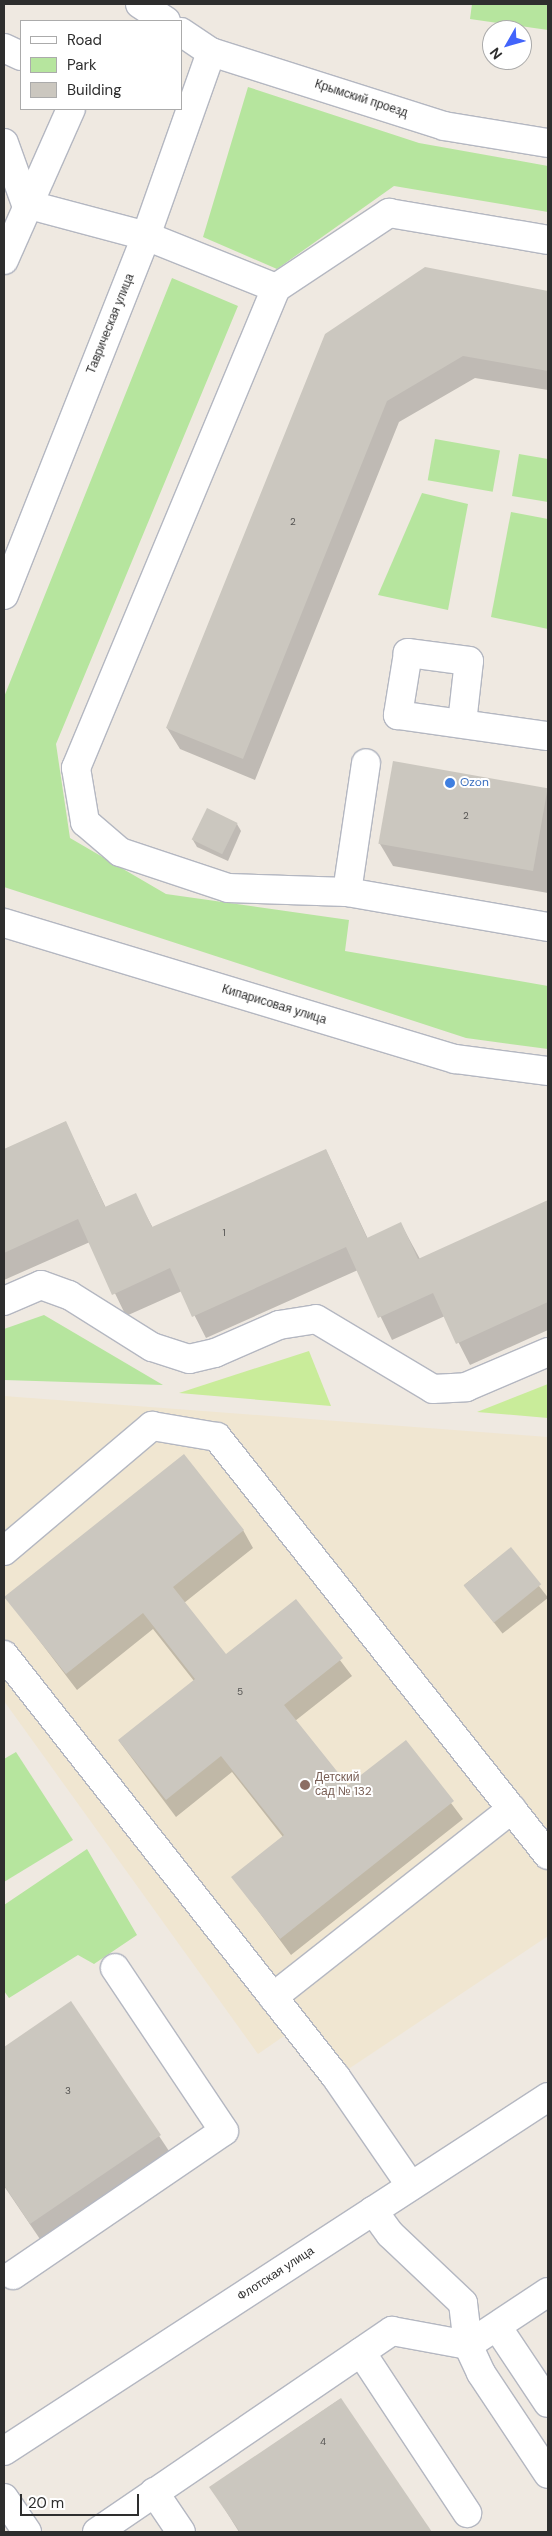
<!DOCTYPE html>
<html>
<head>
<meta charset="utf-8">
<style>
  body { margin:0 }
  #map { position:relative; width:552px; height:2536px; overflow:hidden; background:#efe9e1; font-family:"DM Sans",sans-serif }
  div>[style] { position:absolute }
  .education>* { inset:0; background:#f0e6d1 }
  .green>* { inset:0; background:#b6e59e; transform-origin:0 0 }
  .pitch>* { inset:0; background:#c9ec9a }
  .shadow>* { inset:0; background:#0003; transform-origin:0 0 }
  .building>* { inset:0; background:#cbc7bf; transform-origin:0 0 }
  .roads { filter:drop-shadow(1px 0 #b4b7c1) drop-shadow(-1px 0 #b4b7c1) drop-shadow(0 1px #b4b7c1) drop-shadow(0 -1px #b4b7c1) }
  .minor>* { height:28px; margin:-14px; padding:0 14px; transform-origin:14px; border-radius:14px; background:#fff }
  .dots>* { width:14px; height:14px; translate:-50% -50%; box-sizing:border-box; border:2px solid #fff; border-radius:50% }
  span { translate:-50% -50%; white-space:nowrap; text-align:center; line-height:1.15; -webkit-text-stroke:4px #fff; paint-order:stroke }
  .number-label { font-size:10px; color:#555452 }
  .number-label span { -webkit-text-stroke-width:0 }
  .street-label { font-size:12px; color:#2e2e2e }
  .shop-label { font-size:12px; color:#366cbe }
  .left { translate:0 -50%; text-align:left }
  .education-label { font-size:12px; color:#785e54 }
  .frame { position:absolute; inset:0; border:5px solid #2e2e2e; pointer-events:none }
  .legend { position:absolute; left:20px; top:20px; width:162px; height:90px; box-sizing:border-box; background:#fff; border:1px solid #ababab; margin:0; padding:6px 9px; list-style:none; font-size:15px; color:#2e2e2e }
  .legend li { display:flex; align-items:center; gap:10px; height:25px }
  .legend b { width:25px; border:1px solid #ababab }
  .north { position:absolute; left:482px; top:20px; width:50px; height:50px; box-sizing:border-box; background:#fff; border:1px solid #ababab; border-radius:50%; rotate:232deg; font-size:14px; font-weight:700; line-height:20px; text-align:center; color:#2e2e2e }
  .north::after { content:''; display:block; margin:auto; width:18px; height:22px; background:#4264fb; clip-path:polygon(50% 0,100% 100%,50% 72%,0 100%) }
  .scale { position:absolute; left:20px; top:2494px; width:119px; height:22px; box-sizing:border-box; border:2px solid #2e2e2e; border-top:0; padding-left:6px; font-size:15px; line-height:18px; white-space:nowrap; color:#2e2e2e; -webkit-text-stroke:4px #fff; paint-order:stroke }
</style>
</head>
<body>
<div id="map">
  <div class="education">
    <div style="clip-path:polygon(4px 1396px,548px 1437px,548px 1936px,323px 2086px,284px 2036px,258px 2054px,4px 1701px)"></div>
  </div>
  <div class="green">
    <div style="clip-path:polygon(472px 4px,548px 4px,548px 30px,470px 19px)"></div>
    <div style="clip-path:polygon(248px 87px,419px 143px,548px 166px,548px 212px,394px 186px,277px 269px,203px 237px)"></div>
    <div style="clip-path:polygon(172px 278px,238px 306px,56px 744px,70px 838px,166px 894px,349px 920px,345px 951px,548px 986px,548px 1049px,466px 1038px,4px 887px,4px 697px)"></div>
    <div style="left:435px;top:439px;width:66px;height:42px;rotate:10deg"></div>
    <div style="clip-path:polygon(519px 454px,548px 459px,548px 502px,512px 496px)"></div>
    <div style="clip-path:polygon(422px 493px,468px 504px,448px 610px,378px 595px)"></div>
    <div style="clip-path:polygon(511px 512px,548px 519px,548px 629px,491px 617px)"></div>
    <div style="clip-path:polygon(44px 1315px,163px 1385px,4px 1380px,4px 1329px)"></div>
    <div style="clip-path:polygon(16px 1752px,73px 1840px,4px 1882px,4px 1759px)"></div>
    <div style="clip-path:polygon(87px 1849px,137px 1935px,94px 1964px,78px 1955px,9px 1998px,4px 1991px,4px 1905px)"></div>
  </div>
  <div class="pitch">
    <div style="clip-path:polygon(309px 1351px,331px 1406px,179px 1393px)"></div>
    <div style="clip-path:polygon(548px 1384px,548px 1418px,477px 1412px)"></div>
  </div>
  <div class="shadow">
    <div style="clip-path:polygon(426px 268px,548px 292px,548px 390px,475px 378px,399px 422px,255px 780px,180px 749px,167px 728px)"></div>
    <div style="clip-path:polygon(394px 762px,548px 790px,548px 893px,393px 866px,380px 844px)"></div>
    <div style="clip-path:polygon(237px 824px,241px 831px,228px 861px,197px 847px,193px 840px)"></div>
    <div style="clip-path:polygon(65px 1122px,106px 1208px,135px 1195px,153px 1228px,326px 1150px,368px 1239px,401px 1224px,420px 1259px,548px 1201px,548px 1330px,470px 1365px,445px 1316px,392px 1340px,358px 1270px,206px 1338px,182px 1291px,126px 1316px,90px 1242px,4px 1280px,4px 1150px)"></div>
    <div style="clip-path:polygon(243px 1530px,253px 1548px,184px 1603px,226px 1656px,295px 1601px,352px 1676px,295px 1721px,348px 1787px,405px 1742px,463px 1819px,291px 1955px,233px 1877px,283px 1837px,232px 1772px,176px 1817px,119px 1741px,194px 1681px,153px 1629px,77px 1690px,6px 1597px)"></div>
    <div style="left:510px;top:1549px;width:62px;height:58px;rotate:52deg"></div>
    <div style="clip-path:polygon(71px 2003px,173px 2157px,44px 2245px,4px 2186px,4px 2048px)"></div>
    <div style="clip-path:polygon(340px 2399px,431px 2532px,239px 2532px,211px 2487px)"></div>
  </div>
  <div class="building">
    <div style="clip-path:polygon(425px 267px,548px 291px,548px 371px,463px 356px,387px 401px,243px 759px,166px 728px,325px 334px)"></div>
    <div style="left:393px;top:761px;width:157px;height:84px;rotate:10deg"></div>
    <div style="left:207px;top:808px;width:34px;height:35px;rotate:26deg"></div>
    <div style="clip-path:polygon(66px 1121px,105px 1207px,96px 1211px,136px 1193px,152px 1227px,326px 1149px,367px 1238px,401px 1222px,418px 1259px,548px 1200px,548px 1302px,456px 1344px,433px 1293px,378px 1318px,346px 1247px,192px 1317px,170px 1268px,112px 1295px,78px 1219px,4px 1253px,4px 1149px)"></div>
    <div style="clip-path:polygon(184px 1454px,244px 1530px,173px 1587px,226px 1654px,296px 1599px,343px 1658px,284px 1705px,348px 1785px,406px 1740px,454px 1801px,280px 1939px,231px 1877px,284px 1835px,221px 1756px,166px 1800px,118px 1740px,195px 1679px,143px 1613px,66px 1674px,4px 1597px)"></div>
    <div style="left:511px;top:1547px;width:48px;height:61px;rotate:51deg"></div>
    <div style="clip-path:polygon(71px 2001px,161px 2135px,30px 2224px,4px 2185px,4px 2047px)"></div>
    <div style="clip-path:polygon(341px 2398px,432px 2532px,240px 2532px,209px 2487px)"></div>
  </div>
  <div class="roads">
    <div class="minor">
      <div style="left:140px;top:4px;width:31px;rotate:33deg"></div>
      <div style="left:181px;top:32px;width:36px;rotate:34deg"></div>
      <div style="left:211px;top:52px;width:244px;rotate:17.6deg"></div>
      <div style="left:444px;top:126px;width:105px;rotate:9.3deg"></div>
      <div style="left:4px;top:48px;width:19px;rotate:25deg"></div>
      <div style="left:4px;top:143px;width:65px;rotate:70.2deg"></div>
      <div style="left:26px;top:204px;width:124px;rotate:14.9deg"></div>
      <div style="left:146px;top:236px;width:140px;rotate:21.8deg"></div>
      <div style="left:276px;top:288px;width:136px;rotate:-33.6deg"></div>
      <div style="left:389px;top:213px;width:161px;rotate:9.6deg"></div>
      <div style="left:4px;top:260px;width:165px;rotate:-66.1deg"></div>
      <div style="left:276px;top:288px;width:520px;rotate:112.62deg"></div>
      <div style="left:76px;top:768px;width:55px;rotate:80.5deg"></div>
      <div style="left:85px;top:822px;width:46px;rotate:40.6deg"></div>
      <div style="left:120px;top:852px;width:114px;rotate:18.4deg"></div>
      <div style="left:228px;top:888px;width:119px;rotate:1.9deg"></div>
      <div style="left:347px;top:892px;width:204px;rotate:9.9deg"></div>
      <div style="left:4px;top:595px;width:386px;rotate:-68.4deg"></div>
      <div style="left:146px;top:236px;width:195px;rotate:-70.5deg"></div>
      <div style="left:462px;top:723px;width:62px;rotate:-83.6deg"></div>
      <div style="left:469px;top:661px;width:62px;rotate:-172.5deg"></div>
      <div style="left:408px;top:653px;width:63px;rotate:99.2deg"></div>
      <div style="left:398px;top:715px;width:151px;rotate:8deg"></div>
      <div style="left:347px;top:892px;width:130px;rotate:-81.6deg"></div>
      <div style="left:4px;top:923px;width:471px;rotate:16.8deg"></div>
      <div style="left:455px;top:1059px;width:94px;rotate:7.4deg"></div>
      <div style="left:4px;top:1301px;width:40px;rotate:-23.4deg"></div>
      <div style="left:41px;top:1285px;width:30px;rotate:20deg"></div>
      <div style="left:69px;top:1295px;width:98px;rotate:32.1deg"></div>
      <div style="left:152px;top:1347px;width:39px;rotate:18deg"></div>
      <div style="left:189px;top:1359px;width:27px;rotate:-13deg"></div>
      <div style="left:215px;top:1353px;width:70px;rotate:-23.6deg"></div>
      <div style="left:279px;top:1325px;width:37px;rotate:-9deg"></div>
      <div style="left:316px;top:1319px;width:136px;rotate:30.9deg"></div>
      <div style="left:433px;top:1389px;width:33px;rotate:-3deg"></div>
      <div style="left:466px;top:1387px;width:89px;rotate:-23.1deg"></div>
      <div style="left:4px;top:1551px;width:194px;rotate:-40.2deg"></div>
      <div style="left:152px;top:1426px;width:66px;rotate:9.6deg"></div>
      <div style="left:217px;top:1437px;width:533px;rotate:51.63deg"></div>
      <div style="left:4px;top:1655px;width:537px;rotate:51.81deg"></div>
      <div style="left:336px;top:2077px;width:132px;rotate:55.5deg"></div>
      <div style="left:273px;top:1997px;width:304px;rotate:-38.2deg"></div>
      <div style="left:13px;top:2275px;width:255px;rotate:-34.3deg"></div>
      <div style="left:224px;top:2131px;width:196px;rotate:-123.8deg"></div>
      <div style="left:548px;top:2292px;width:96px;rotate:146.5deg"></div>
      <div style="left:468px;top:2345px;width:31px;rotate:65deg"></div>
      <div style="left:481px;top:2373px;width:121px;rotate:56.4deg"></div>
      <div style="left:498px;top:2328px;width:90px;rotate:56.3deg"></div>
      <div style="left:361px;top:2352px;width:193px;rotate:56.6deg"></div>
      <div style="left:4px;top:2451px;width:649px;rotate:-33.05deg"></div>
      <div style="left:154px;top:2492px;width:48px;rotate:56deg"></div>
      <div style="left:4px;top:2498px;width:41px;rotate:55.9deg"></div>
      <div style="left:97px;top:2532px;width:357px;rotate:-34.3deg"></div>
      <div style="left:392px;top:2331px;width:77px;rotate:10.4deg"></div>
      <div style="left:468px;top:2345px;width:42px;rotate:-96.8deg"></div>
      <div style="left:463px;top:2303px;width:100px;rotate:-136.6deg"></div>
      <div style="left:390px;top:2234px;width:29px;rotate:-126deg"></div>
    </div>
  </div>
  <div class="dots">
    <div style="left:450px;top:783px;background:#3f7fe0"></div>
    <div style="left:305px;top:1785px;background:#8d6e63"></div>
  </div>
  <div class="number-label">
    <span style="left:293px;top:522px">2</span>
    <span style="left:466px;top:816px">2</span>
    <span style="left:224px;top:1233px">1</span>
    <span style="left:240px;top:1692px">5</span>
    <span style="left:68px;top:2091px">3</span>
    <span style="left:323px;top:2442px">4</span>
  </div>
  <div class="street-label">
    <span style="left:361px;top:99px;rotate:18deg">Крымский проезд</span>
    <span style="left:111px;top:324px;rotate:-68deg">Таврическая улица</span>
    <span style="left:274px;top:1005px;rotate:17deg">Кипарисовая улица</span>
    <span style="left:276px;top:2274px;rotate:-33deg">Флотская улица</span>
  </div>
  <div class="shop-label">
    <span class="left" style="left:460px;top:783px">Ozon</span>
  </div>
  <div class="education-label">
    <span class="left" style="left:315px;top:1785px">Детский<br>сад № 132</span>
  </div>
  <div class="frame"></div>
  <ul class="legend">
  <li><b style="height:6px;background:#fff"></b>Road</li>
  <li><b style="height:14px;background:#b6e59e"></b>Park</li>
  <li><b style="height:14px;background:#cbc7bf"></b>Building</li>
  </ul>
  <div class="north">N</div>
  <div class="scale">20 m</div>
</div>
</body>
</html>
